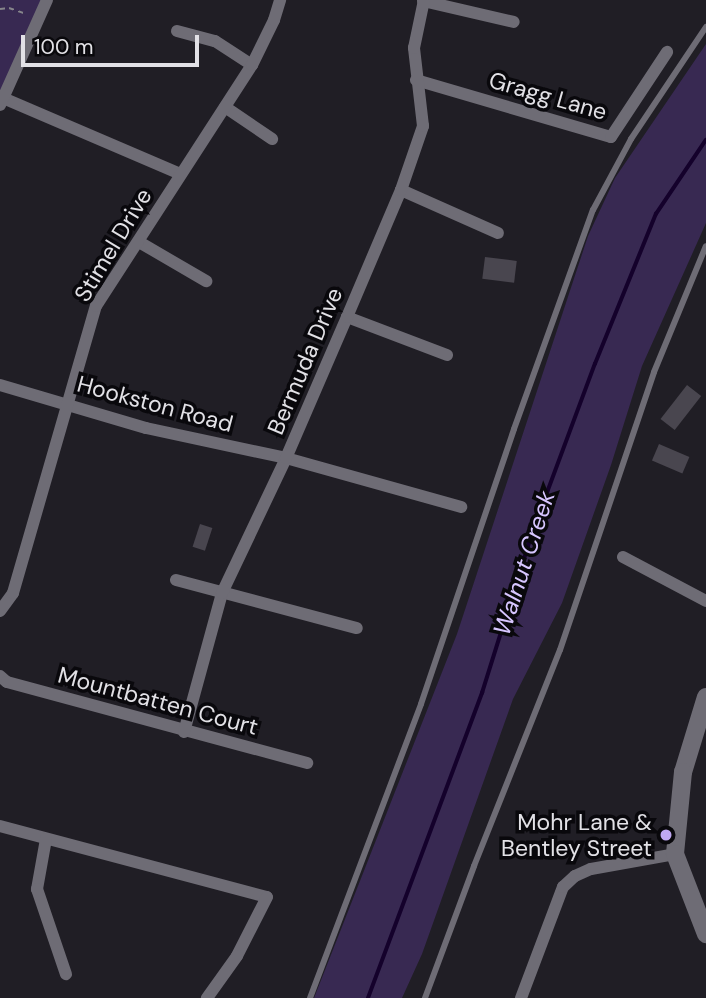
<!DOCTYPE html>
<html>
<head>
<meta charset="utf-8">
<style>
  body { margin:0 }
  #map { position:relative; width:706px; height:998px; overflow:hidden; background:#201e25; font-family:"DM Sans",sans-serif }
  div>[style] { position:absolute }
  .green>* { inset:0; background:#382952 }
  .stream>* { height:3.5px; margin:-1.75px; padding:0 1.75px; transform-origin:1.75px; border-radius:1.75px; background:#14012b }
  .building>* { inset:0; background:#49464f; transform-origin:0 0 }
  .path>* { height:2px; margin-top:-1px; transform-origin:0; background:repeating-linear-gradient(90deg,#86858b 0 5px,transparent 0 10px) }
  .lane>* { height:6px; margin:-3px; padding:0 3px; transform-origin:3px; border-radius:3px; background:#6e6c75 }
  .street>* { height:12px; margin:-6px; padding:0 6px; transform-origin:6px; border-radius:6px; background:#6e6c75 }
  .secondary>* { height:18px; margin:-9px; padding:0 9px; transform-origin:9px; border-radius:9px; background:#6e6c75 }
  .dots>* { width:19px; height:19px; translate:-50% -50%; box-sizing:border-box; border:4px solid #09080c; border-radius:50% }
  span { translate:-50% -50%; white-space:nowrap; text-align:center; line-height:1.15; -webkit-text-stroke:7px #09080c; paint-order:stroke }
  .street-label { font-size:23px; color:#e2e1e6 }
  .poi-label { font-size:23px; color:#e2e1e6 }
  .right { translate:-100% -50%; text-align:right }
  .water-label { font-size:24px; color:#d7c6ff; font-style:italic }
  .scale { position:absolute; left:21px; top:35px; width:178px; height:32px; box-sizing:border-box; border:4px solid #e2e1e6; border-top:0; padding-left:9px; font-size:21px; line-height:24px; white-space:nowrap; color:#e2e1e6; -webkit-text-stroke:5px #09080c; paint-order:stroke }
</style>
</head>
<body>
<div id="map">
  <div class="green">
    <div style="clip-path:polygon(0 0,47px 0,0 105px)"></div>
    <div style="clip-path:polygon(706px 44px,706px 223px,642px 366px,611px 465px,562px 603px,513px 699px,422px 954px,402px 998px,314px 998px,457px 634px,588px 236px,615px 178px)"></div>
  </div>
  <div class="stream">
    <div style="left:368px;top:998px;width:326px;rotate:-69.5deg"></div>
    <div style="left:482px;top:693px;width:168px;rotate:-72.6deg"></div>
    <div style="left:532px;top:533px;width:180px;rotate:-69.6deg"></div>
    <div style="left:595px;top:364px;width:162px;rotate:-67.9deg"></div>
    <div style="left:656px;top:214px;width:89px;rotate:-56deg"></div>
  </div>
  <div class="building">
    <div style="left:485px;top:257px;width:32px;height:22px;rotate:7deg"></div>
    <div style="left:687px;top:385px;width:18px;height:43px;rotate:38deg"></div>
    <div style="left:659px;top:444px;width:33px;height:18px;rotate:23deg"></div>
    <div style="left:200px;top:524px;width:13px;height:24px;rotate:18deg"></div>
  </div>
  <div class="path">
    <div style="left:0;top:9px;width:9px;rotate:-6deg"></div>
    <div style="left:9px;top:8px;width:18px;rotate:19deg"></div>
  </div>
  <div class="lane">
    <div style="left:310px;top:998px;width:314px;rotate:-69.3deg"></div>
    <div style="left:421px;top:704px;width:290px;rotate:-71.3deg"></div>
    <div style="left:514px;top:429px;width:233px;rotate:-70.2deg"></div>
    <div style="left:593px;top:210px;width:81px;rotate:-61.8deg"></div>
    <div style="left:631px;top:139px;width:135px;rotate:-56.2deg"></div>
    <div style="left:425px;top:998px;width:141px;rotate:-69.6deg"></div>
    <div style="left:474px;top:866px;width:232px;rotate:-68.3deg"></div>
    <div style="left:560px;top:650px;width:293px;rotate:-71.3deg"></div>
    <div style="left:654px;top:372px;width:136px;rotate:-67.6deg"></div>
  </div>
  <div class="street">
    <div style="left:423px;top:1px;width:93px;rotate:13deg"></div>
    <div style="left:177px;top:31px;width:39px;rotate:15deg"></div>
    <div style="left:215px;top:41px;width:44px;rotate:33deg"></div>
    <div style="left:416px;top:80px;width:203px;rotate:16.3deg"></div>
    <div style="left:611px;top:137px;width:102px;rotate:-56.6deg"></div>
    <div style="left:3px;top:98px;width:193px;rotate:23.2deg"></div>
    <div style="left:0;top:105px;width:115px;rotate:-65.9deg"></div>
    <div style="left:225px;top:107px;width:57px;rotate:34.2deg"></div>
    <div style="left:401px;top:190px;width:106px;rotate:23.9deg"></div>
    <div style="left:139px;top:242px;width:78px;rotate:30.2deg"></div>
    <div style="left:347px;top:317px;width:107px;rotate:20.8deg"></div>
    <div style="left:0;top:385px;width:152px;rotate:16.4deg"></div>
    <div style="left:146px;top:428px;width:143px;rotate:12.1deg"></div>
    <div style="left:286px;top:458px;width:182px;rotate:15.6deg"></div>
    <div style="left:623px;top:557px;width:94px;rotate:27.9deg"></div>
    <div style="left:176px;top:580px;width:187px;rotate:14.9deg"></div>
    <div style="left:0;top:611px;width:22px;rotate:-54deg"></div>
    <div style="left:13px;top:593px;width:299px;rotate:-73.9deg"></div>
    <div style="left:96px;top:306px;width:287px;rotate:-57.1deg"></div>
    <div style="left:252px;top:65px;width:50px;rotate:-63.9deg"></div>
    <div style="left:274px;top:20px;width:21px;rotate:-73deg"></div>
    <div style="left:0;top:676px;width:9px;rotate:41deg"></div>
    <div style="left:7px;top:682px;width:311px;rotate:15.1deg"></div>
    <div style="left:184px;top:732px;width:144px;rotate:-74.7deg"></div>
    <div style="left:222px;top:593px;width:149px;rotate:-64.6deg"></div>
    <div style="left:286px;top:458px;width:154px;rotate:-66.6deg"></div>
    <div style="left:347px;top:317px;width:138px;rotate:-67deg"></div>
    <div style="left:401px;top:190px;width:68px;rotate:-71deg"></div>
    <div style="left:423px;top:126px;width:79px;rotate:-96.6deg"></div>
    <div style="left:414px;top:48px;width:49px;rotate:-78.2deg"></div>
    <div style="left:0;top:826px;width:276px;rotate:14.9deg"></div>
    <div style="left:267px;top:897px;width:66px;rotate:117deg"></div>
    <div style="left:237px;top:956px;width:52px;rotate:125.5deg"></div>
    <div style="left:46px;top:839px;width:51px;rotate:100.2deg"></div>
    <div style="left:37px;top:889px;width:90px;rotate:71.2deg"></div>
    <div style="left:521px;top:998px;width:119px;rotate:-69.3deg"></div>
    <div style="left:563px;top:887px;width:16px;rotate:-43deg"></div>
    <div style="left:575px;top:876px;width:17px;rotate:-24deg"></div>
    <div style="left:591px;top:869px;width:85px;rotate:-10.1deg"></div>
  </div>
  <div class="secondary">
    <div style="left:706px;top:697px;width:78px;rotate:107deg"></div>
    <div style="left:683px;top:772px;width:82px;rotate:95.6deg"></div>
    <div style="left:675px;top:854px;width:86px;rotate:68.8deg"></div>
  </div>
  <div class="dots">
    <div style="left:666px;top:835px;background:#c0a8f3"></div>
  </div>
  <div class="street-label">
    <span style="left:548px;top:96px;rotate:16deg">Gragg Lane</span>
    <span style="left:113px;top:245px;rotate:-59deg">Stimel Drive</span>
    <span style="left:305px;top:361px;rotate:-67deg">Bermuda Drive</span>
    <span style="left:155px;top:404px;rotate:15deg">Hookston Road</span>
    <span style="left:158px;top:701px;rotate:15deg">Mountbatten Court</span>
  </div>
  <div class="poi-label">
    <span class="right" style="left:652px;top:835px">Mohr Lane &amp;<br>Bentley Street</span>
  </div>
  <div class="water-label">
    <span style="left:524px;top:563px;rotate:-72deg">Walnut Creek</span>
  </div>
  <div class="scale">100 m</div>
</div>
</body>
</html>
